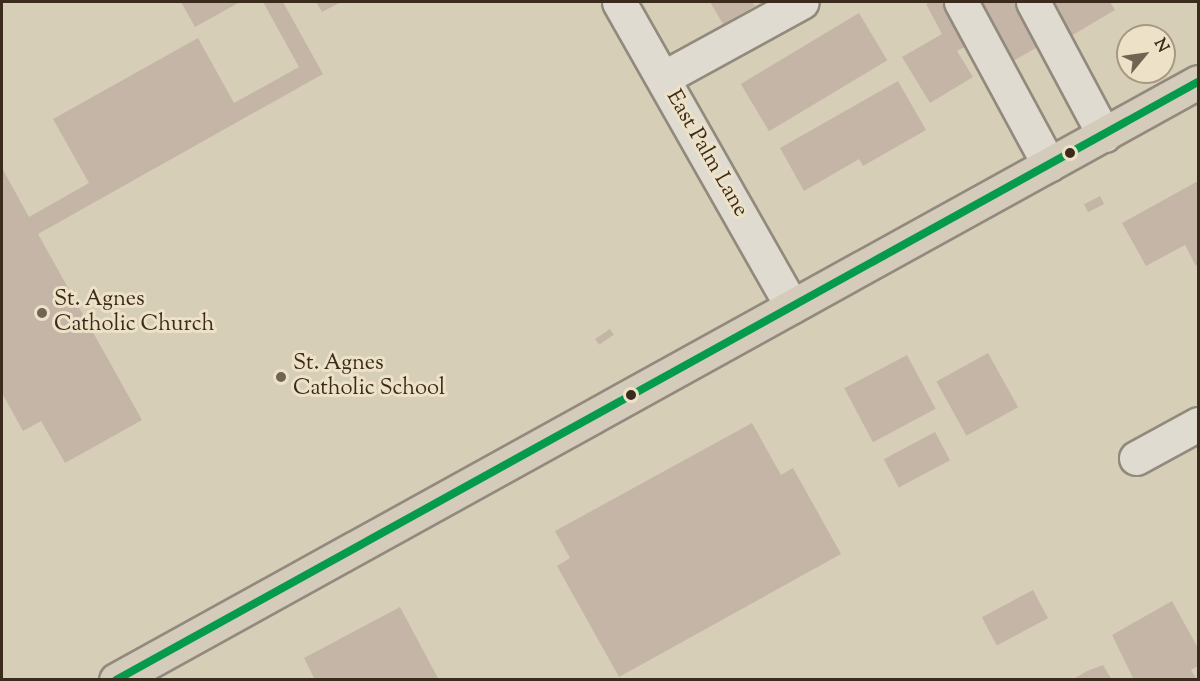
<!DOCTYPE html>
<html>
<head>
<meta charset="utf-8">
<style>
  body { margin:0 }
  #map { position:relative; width:1200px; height:681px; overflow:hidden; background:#d7ceb8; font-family:"Sorts Mill Goudy",serif }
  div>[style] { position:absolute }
  .building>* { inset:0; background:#c5b5a7; transform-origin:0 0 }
  .roads { filter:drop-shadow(2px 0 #928a7d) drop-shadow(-2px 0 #928a7d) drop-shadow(0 2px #928a7d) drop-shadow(0 -2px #928a7d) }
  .minor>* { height:33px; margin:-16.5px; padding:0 16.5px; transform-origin:16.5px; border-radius:16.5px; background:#e0dbd0 }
  .major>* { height:33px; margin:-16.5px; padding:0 16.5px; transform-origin:16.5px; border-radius:16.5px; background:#d4cbbb }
  .bus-1>* { height:8px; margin:-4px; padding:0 4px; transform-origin:4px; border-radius:4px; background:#069a4c }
  .dots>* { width:16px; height:16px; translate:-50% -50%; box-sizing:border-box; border:3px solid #ede2c8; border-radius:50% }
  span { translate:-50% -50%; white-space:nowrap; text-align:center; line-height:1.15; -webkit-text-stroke:6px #ede2c8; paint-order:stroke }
  .street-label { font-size:22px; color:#3b2b1d }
  .poi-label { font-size:22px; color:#3b2b1d }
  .left { translate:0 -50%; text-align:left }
  .frame { position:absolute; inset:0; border:3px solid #3b2b1d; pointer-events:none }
  .north { position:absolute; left:1116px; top:24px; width:60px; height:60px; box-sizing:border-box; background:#ede2c8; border:2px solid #a69984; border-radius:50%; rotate:61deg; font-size:16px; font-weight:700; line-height:24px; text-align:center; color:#3b2b1d }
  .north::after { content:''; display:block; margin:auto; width:21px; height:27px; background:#726453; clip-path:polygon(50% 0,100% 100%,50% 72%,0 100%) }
</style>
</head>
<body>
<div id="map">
  <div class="building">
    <div style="clip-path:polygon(181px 2px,240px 2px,195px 27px)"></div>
    <div style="clip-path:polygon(263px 2px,283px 2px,323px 74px,38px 234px,142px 420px,65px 463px,41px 421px,23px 431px,2px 393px,2px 168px,29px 217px,89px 183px,53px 119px,198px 38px,234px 103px,299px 67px)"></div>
    <div style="clip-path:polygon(316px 2px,341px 2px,322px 12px)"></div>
    <div style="clip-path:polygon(710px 2px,752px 2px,755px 6px,723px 24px)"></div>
    <div style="clip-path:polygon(931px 2px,955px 2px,974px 42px,957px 51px,973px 77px,930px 103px,902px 57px,942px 34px,926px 4px)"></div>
    <div style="clip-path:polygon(966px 2px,1023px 2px,1046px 42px,1003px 67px)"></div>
    <div style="clip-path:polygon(1051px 2px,1110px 2px,1115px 10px,1071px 36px)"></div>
    <div style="left:859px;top:13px;width:55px;height:138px;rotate:59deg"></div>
    <div style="clip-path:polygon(898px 81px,926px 130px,863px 166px,859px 159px,804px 191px,780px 148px)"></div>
    <div style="clip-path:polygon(1198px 181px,1198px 264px,1196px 266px,1185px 245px,1146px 266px,1122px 223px)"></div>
    <div style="left:1100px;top:196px;width:9px;height:18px;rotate:63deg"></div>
    <div style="left:610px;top:329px;width:7px;height:18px;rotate:56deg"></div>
    <div style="left:988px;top:353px;width:62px;height:59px;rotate:61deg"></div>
    <div style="left:907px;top:355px;width:61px;height:71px;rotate:62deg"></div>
    <div style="clip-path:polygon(752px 423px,781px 475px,793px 468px,841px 554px,619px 677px,557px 566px,570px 558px,555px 531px)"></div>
    <div style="left:935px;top:432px;width:32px;height:58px;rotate:62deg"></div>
    <div style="left:1033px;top:590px;width:32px;height:58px;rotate:62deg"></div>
    <div style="clip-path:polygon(1172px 601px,1198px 648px,1198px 666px,1191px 670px,1197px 680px,1134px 680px,1112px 635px)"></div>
    <div style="clip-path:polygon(400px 607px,439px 680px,315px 680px,304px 658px)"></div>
    <div style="clip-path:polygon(1103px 665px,1112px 680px,1072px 680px,1087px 671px)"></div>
  </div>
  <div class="roads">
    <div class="minor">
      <div style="left:619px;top:2px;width:350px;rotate:60.4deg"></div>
      <div style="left:961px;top:2px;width:185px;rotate:61.6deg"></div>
      <div style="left:1033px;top:2px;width:151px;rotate:61.9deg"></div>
      <div style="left:663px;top:78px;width:158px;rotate:-28.7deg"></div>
      <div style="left:1136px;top:458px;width:71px;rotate:-28.7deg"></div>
    </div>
    <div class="major">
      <div style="left:116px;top:680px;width:1236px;rotate:-28.93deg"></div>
    </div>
  </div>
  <div class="bus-1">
    <div style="left:116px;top:680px;width:1236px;rotate:-28.93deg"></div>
  </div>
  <div class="dots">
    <div style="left:1070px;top:153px;background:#3b2b1d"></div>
    <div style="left:42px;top:313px;background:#726453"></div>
    <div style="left:281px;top:377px;background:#726453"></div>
    <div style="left:631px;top:395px;background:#3b2b1d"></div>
  </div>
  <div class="street-label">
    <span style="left:706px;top:154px;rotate:60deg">East Palm Lane</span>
  </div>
  <div class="poi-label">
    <span class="left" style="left:54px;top:313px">St. Agnes<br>Catholic Church</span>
    <span class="left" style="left:293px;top:377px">St. Agnes<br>Catholic School</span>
  </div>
  <div class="frame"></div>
  <div class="north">N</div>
</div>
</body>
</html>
